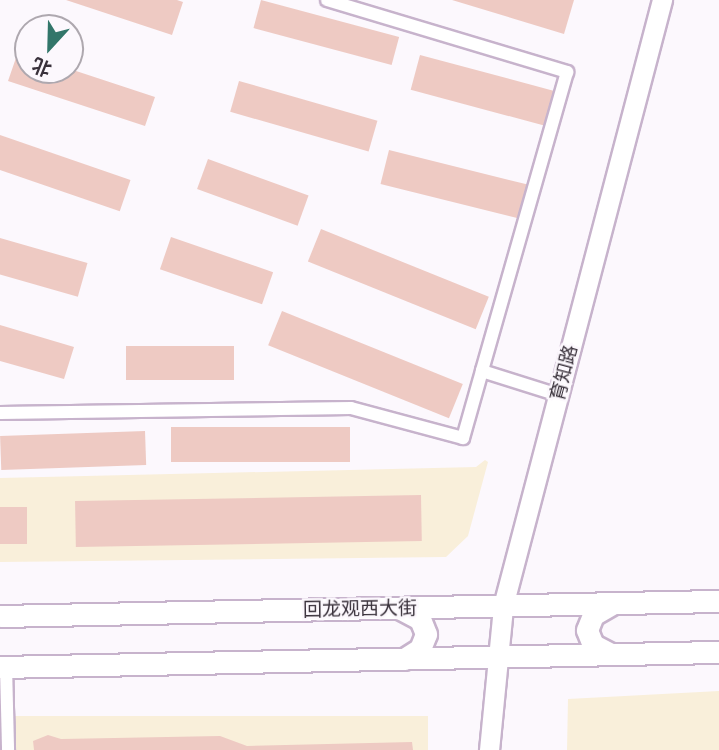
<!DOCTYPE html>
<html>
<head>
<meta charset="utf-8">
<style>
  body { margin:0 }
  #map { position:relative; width:719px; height:750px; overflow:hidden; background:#fcf8fd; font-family:"Libre Baskerville","Noto Sans SC",serif }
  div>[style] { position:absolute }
  .commercial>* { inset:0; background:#f9efda; transform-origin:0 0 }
  .building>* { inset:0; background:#eecac3; transform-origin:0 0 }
  .roads { filter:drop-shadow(2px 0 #c7b3cc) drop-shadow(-2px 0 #c7b3cc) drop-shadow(0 2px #c7b3cc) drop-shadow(0 -2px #c7b3cc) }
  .street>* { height:12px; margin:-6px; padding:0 6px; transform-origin:6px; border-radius:6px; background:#fff }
  .secondary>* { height:19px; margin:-9.5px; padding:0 9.5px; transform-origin:9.5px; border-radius:9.5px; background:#fff }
  .primary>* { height:21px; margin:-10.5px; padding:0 10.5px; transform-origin:10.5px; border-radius:10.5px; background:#fff }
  span { translate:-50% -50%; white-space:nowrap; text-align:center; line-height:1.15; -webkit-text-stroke:5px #fcf8fd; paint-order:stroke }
  .street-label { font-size:19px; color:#39313b }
  .north { position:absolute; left:14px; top:14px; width:70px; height:70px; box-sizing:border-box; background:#fcf8fd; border:2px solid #aea8af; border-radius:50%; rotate:202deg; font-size:19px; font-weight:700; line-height:28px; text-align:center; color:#39313b }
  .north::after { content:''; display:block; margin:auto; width:24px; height:32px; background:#32766a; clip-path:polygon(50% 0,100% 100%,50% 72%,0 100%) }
</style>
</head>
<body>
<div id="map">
  <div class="commercial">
    <div style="clip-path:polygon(485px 460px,488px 462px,468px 536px,446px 557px,0 562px,0 478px,476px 467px)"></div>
    <div style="clip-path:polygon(719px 691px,719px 750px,567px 750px,568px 699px)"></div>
    <div style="left:428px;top:716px;width:34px;height:428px;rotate:90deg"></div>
  </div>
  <div class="building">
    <div style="clip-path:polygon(66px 0,177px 0,183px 2px,172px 35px)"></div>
    <div style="left:261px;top:0;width:143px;height:29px;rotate:15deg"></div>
    <div style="clip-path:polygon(452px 0,574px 0,564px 34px)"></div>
    <div style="clip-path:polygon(18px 52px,28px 55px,28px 70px,70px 69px,155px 97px,145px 126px,8px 81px)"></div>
    <div style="left:420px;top:55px;width:139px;height:36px;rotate:15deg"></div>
    <div style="left:239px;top:81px;width:144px;height:32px;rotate:16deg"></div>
    <div style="left:0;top:135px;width:138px;height:33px;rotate:19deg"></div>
    <div style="left:389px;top:150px;width:145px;height:35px;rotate:14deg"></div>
    <div style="left:208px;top:159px;width:107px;height:32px;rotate:20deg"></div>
    <div style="left:321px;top:229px;width:181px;height:35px;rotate:22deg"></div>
    <div style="left:171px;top:237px;width:108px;height:34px;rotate:19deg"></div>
    <div style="left:0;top:238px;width:91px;height:35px;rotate:16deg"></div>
    <div style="left:282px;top:311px;width:195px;height:37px;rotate:22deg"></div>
    <div style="clip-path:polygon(0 325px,74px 347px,64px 379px,0 361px)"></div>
    <div style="left:234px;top:346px;width:34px;height:108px;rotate:90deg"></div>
    <div style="left:350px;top:427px;width:35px;height:179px;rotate:90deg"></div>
    <div style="left:145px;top:431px;width:34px;height:145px;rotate:88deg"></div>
    <div style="left:421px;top:495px;width:46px;height:346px;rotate:89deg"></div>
    <div style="left:0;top:507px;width:27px;height:37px"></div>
    <div style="clip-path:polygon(48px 735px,61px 739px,220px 736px,247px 746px,412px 742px,413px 750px,34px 750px,33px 741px)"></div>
  </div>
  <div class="roads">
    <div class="street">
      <div style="left:327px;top:0;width:251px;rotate:16.7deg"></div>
      <div style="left:567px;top:72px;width:311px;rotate:105.9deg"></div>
      <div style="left:482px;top:371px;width:80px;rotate:17.5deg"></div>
      <div style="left:0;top:413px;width:351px;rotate:-0.8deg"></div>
      <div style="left:351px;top:408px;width:116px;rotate:15deg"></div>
      <div style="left:463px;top:438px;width:70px;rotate:-74.2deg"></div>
      <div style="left:6px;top:666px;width:84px;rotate:88.6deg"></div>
    </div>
    <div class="secondary">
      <div style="left:489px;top:750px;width:145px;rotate:-84.4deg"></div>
      <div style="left:503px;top:606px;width:627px;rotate:-75.3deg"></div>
    </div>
    <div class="primary">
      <div style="left:399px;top:608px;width:24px;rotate:28deg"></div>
      <div style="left:420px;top:619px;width:16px;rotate:68deg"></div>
      <div style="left:426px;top:634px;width:16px;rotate:112deg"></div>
      <div style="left:420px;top:649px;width:19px;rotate:148deg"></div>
      <div style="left:0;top:616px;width:719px;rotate:-1.2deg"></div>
      <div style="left:611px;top:654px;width:20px;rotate:-153deg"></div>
      <div style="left:593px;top:645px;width:16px;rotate:-112deg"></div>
      <div style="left:587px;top:630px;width:16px;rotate:-68deg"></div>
      <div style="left:593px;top:615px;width:22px;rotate:-30deg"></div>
      <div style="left:0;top:667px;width:719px;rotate:-1.2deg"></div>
    </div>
  </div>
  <div class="street-label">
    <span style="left:564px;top:373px;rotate:-75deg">育知路</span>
    <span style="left:360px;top:609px;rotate:-1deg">回龙观西大街</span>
  </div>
  <div class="north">北</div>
</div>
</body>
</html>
